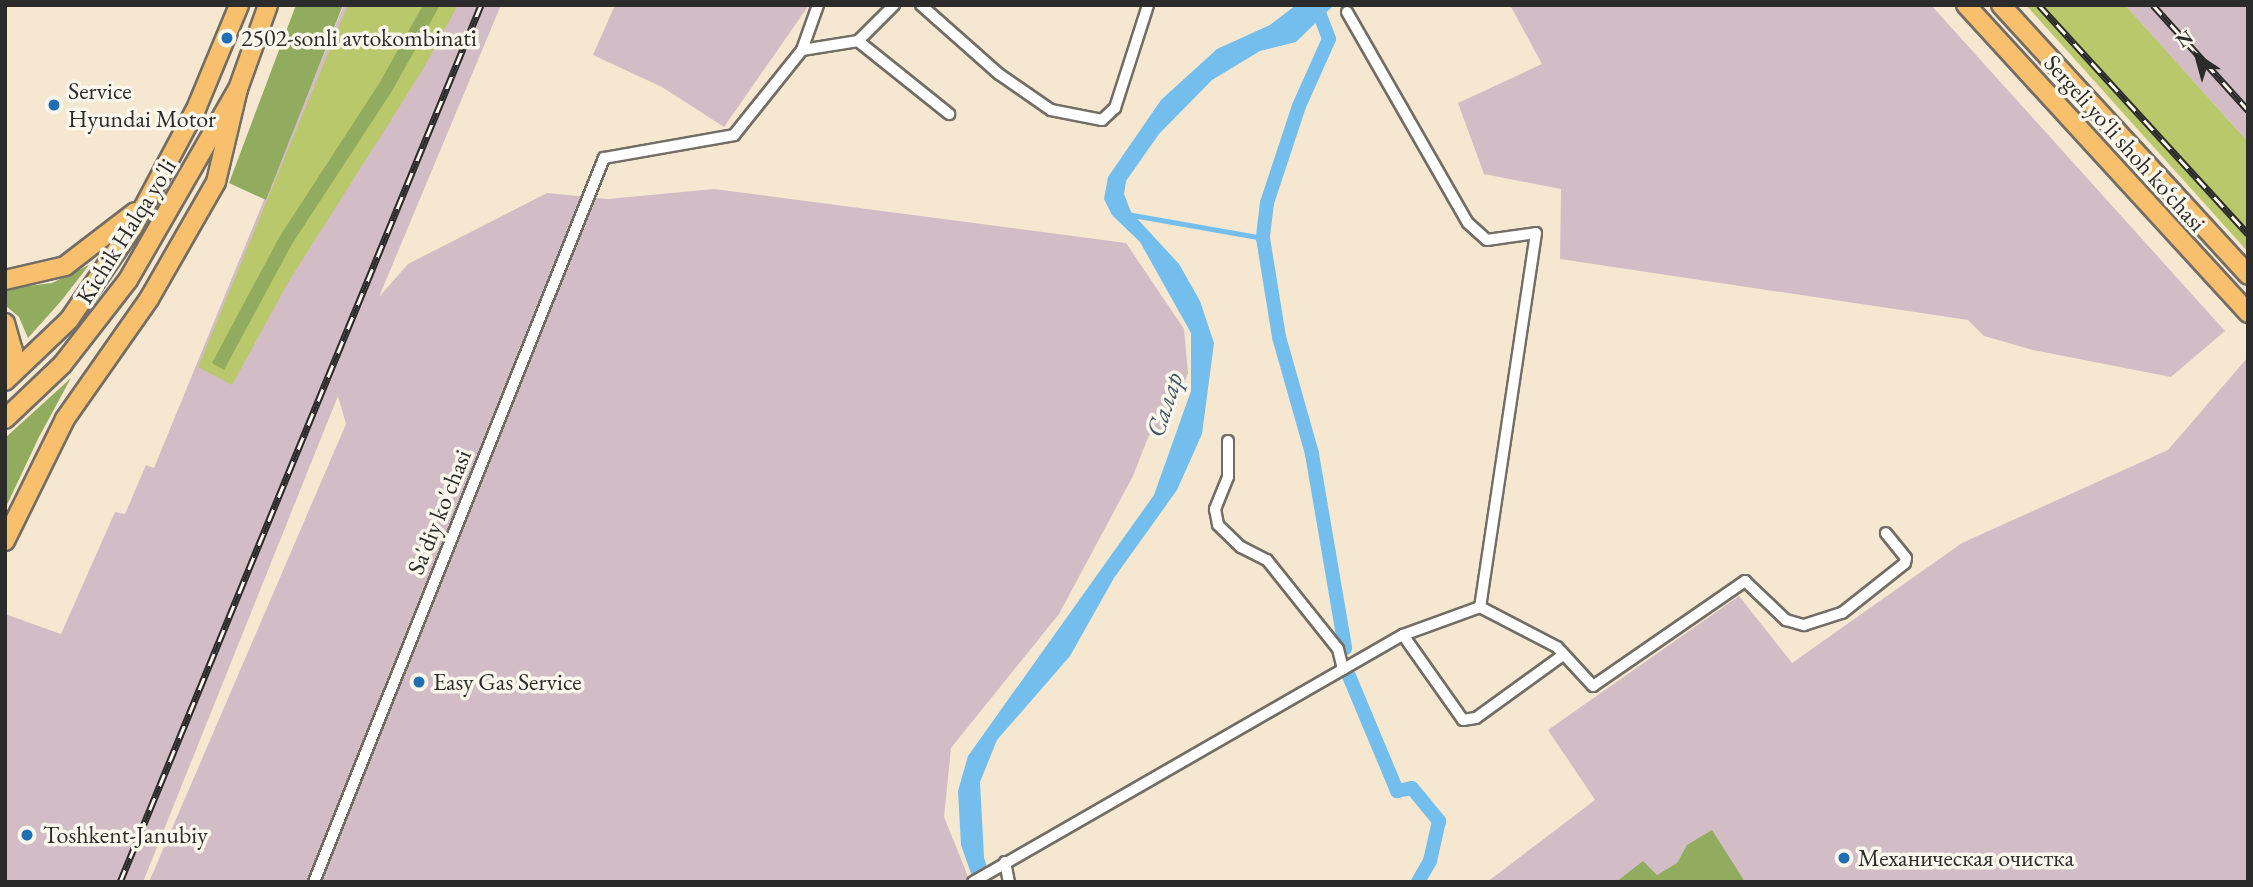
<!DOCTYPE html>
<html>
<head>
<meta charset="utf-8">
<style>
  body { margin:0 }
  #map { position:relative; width:2253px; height:887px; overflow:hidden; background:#f6e7d1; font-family:"EB Garamond",serif }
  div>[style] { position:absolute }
  .industrial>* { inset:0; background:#d2bdc7 }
  .green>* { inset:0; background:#b8c86b }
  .forest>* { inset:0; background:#92ac5f }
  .water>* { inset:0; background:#73beed }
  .stream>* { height:4.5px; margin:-2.25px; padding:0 2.25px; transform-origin:2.25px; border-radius:2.25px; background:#73beed }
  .canal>* { height:14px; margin:-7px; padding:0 7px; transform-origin:7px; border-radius:7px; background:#73beed }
  .roads { filter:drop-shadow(2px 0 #726d65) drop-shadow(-2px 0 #726d65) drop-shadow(0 2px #726d65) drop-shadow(0 -2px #726d65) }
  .minor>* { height:10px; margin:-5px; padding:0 5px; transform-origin:5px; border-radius:5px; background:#fff }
  .primary>* { height:18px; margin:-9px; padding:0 9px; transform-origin:9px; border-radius:9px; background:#f8bf6c }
  .trunk>* { height:18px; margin:-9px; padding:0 9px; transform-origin:9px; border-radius:9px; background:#f8bf6c }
  .rail>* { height:7px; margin-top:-3.5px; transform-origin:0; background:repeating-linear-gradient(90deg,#fbf7ec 0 13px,#2b2b2b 0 26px); box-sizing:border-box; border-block:2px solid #2b2b2b }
  .dots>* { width:19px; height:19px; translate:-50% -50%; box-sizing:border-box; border:4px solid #fbf7ec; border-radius:50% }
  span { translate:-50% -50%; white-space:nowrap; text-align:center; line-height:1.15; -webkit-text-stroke:7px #fbf7ec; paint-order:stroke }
  .poi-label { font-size:24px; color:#2b2b2b }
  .left { translate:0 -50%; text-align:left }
  .street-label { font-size:24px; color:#2b2b2b }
  .water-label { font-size:26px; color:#415765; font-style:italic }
  .frame { position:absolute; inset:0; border:7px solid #2b2b2b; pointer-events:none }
  .north { position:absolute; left:2162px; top:21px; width:70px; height:70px; -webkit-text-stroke:5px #fbf7ec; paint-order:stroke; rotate:324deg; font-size:19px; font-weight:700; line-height:28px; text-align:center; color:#2b2b2b }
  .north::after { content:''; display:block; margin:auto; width:24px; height:32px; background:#2b2b2b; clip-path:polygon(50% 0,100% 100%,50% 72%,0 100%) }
</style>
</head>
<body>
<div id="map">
  <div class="industrial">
    <div style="clip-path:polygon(344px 5px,501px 5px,379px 297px,408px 264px,547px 193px,608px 199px,714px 189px,1126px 243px,1184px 329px,1188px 373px,1166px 438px,1149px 435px,1133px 476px,1059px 614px,951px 748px,944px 817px,969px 879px,965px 882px,149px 882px,346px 424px,338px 396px,143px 882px,5px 882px,5px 614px,61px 634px,115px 512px,125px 514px,146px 465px,154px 468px)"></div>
    <div style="clip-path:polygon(615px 5px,809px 5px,724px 127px,662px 87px,593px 55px)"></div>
    <div style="clip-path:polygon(1510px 5px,1931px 5px,2225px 331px,2171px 377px,2033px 350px,1984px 336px,1968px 320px,1560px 259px,1561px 189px,1484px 174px,1458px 103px,1542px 64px)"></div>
    <div style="clip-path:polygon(2125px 5px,2248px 5px,2248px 142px,2157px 41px)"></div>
    <div style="clip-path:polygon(2248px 357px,2248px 882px,1487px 882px,1595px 800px,1548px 730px,1739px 596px,1792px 663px,1962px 543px,2168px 450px)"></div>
  </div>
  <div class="green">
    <div style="clip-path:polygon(348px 5px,458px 5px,422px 71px,289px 281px,232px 385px,198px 367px)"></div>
    <div style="clip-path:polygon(2026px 5px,2125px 5px,2248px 142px,2248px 252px)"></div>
  </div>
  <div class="forest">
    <div style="clip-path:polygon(296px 5px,343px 5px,266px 200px,229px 183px)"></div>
    <div style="clip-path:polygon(423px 5px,440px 5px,392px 91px,292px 244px,224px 370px,212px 363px,280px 236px,380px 82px)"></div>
    <div style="clip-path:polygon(89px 265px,62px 300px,28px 338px,19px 317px,5px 305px,5px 289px,52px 283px)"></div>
    <div style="clip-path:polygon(71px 378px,39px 437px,5px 509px,5px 438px)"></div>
    <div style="clip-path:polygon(1712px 830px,1745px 882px,1616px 882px,1643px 861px,1657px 875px,1677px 863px,1687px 845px)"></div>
  </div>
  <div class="water">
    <div style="clip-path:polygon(1296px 5px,1334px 5px,1296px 42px,1260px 51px,1212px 80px,1159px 134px,1126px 181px,1124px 194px,1131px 212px,1179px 264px,1200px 301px,1214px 343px,1202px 434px,1177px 490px,1114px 578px,1070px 656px,997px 740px,980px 782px,984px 857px,991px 882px,974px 882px,961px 845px,958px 791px,968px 756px,1154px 495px,1191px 391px,1191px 333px,1140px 242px,1112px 215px,1104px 199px,1108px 177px,1161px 100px,1217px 49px,1270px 25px)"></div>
  </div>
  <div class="stream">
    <div style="left:1127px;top:214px;width:138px;rotate:10deg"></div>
  </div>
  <div class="canal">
    <div style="left:1318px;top:10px;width:31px;rotate:69deg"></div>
    <div style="left:1329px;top:39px;width:73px;rotate:114.1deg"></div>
    <div style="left:1299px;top:106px;width:102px;rotate:108.3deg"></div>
    <div style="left:1267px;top:203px;width:35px;rotate:97deg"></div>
    <div style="left:1263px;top:238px;width:100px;rotate:80.8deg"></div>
    <div style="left:1279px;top:337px;width:122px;rotate:74.2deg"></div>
    <div style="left:1312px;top:454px;width:197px;rotate:80.3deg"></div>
    <div style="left:1349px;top:676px;width:125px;rotate:67.3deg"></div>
    <div style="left:1397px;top:791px;width:15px;rotate:-11deg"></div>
    <div style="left:1412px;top:788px;width:43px;rotate:50.7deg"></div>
    <div style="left:1439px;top:821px;width:41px;rotate:102.7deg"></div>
    <div style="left:1430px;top:861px;width:24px;rotate:120deg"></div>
  </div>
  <div class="roads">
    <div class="minor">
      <div style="left:921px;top:5px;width:104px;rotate:41.5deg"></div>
      <div style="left:999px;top:74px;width:63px;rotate:34.7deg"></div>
      <div style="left:1051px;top:110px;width:52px;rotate:11.1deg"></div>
      <div style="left:1102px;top:120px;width:18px;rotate:-43deg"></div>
      <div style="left:1115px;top:108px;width:108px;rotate:-72.2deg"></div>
      <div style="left:1347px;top:12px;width:243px;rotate:60.2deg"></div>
      <div style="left:1468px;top:223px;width:25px;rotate:42deg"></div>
      <div style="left:1487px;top:240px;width:49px;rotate:-8.1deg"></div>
      <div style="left:1536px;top:233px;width:378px;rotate:98.5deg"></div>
      <div style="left:858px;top:41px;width:117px;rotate:38.7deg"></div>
      <div style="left:802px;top:50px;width:48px;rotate:-70.4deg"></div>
      <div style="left:1228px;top:441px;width:36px;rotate:90deg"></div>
      <div style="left:1228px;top:477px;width:35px;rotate:112deg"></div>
      <div style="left:1215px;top:509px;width:16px;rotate:79deg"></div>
      <div style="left:1218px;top:525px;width:32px;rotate:44deg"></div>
      <div style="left:1241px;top:547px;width:29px;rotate:27deg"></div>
      <div style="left:1267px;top:560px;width:114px;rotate:51.4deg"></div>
      <div style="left:1338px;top:649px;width:21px;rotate:76deg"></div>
      <div style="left:1403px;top:635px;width:104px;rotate:54.8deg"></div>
      <div style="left:1463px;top:720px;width:13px;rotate:-9deg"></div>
      <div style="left:1476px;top:718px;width:107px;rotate:-35.9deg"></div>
      <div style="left:1005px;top:862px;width:20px;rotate:79deg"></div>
      <div style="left:314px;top:882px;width:780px;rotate:-68.17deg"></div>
      <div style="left:604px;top:158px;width:132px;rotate:-10deg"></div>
      <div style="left:734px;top:135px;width:109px;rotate:-51.3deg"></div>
      <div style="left:802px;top:50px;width:57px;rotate:-9.1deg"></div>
      <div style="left:858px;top:41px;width:51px;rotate:-45deg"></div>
      <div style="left:973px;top:882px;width:496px;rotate:-29.9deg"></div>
      <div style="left:1403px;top:635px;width:82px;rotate:-20deg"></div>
      <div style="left:1480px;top:607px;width:87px;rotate:27.5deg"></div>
      <div style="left:1557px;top:647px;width:53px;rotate:47.3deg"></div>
      <div style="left:1593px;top:686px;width:185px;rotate:-34.6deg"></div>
      <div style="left:1745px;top:581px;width:57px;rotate:43.6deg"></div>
      <div style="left:1786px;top:620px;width:19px;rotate:16deg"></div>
      <div style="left:1804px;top:625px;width:40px;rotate:-18deg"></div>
      <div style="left:1842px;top:613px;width:80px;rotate:-38.4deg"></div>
      <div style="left:1905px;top:563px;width:5px;rotate:-79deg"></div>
      <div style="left:1906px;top:558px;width:32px;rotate:-129deg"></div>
    </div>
    <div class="primary">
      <div style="left:1966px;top:5px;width:418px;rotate:47.5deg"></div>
      <div style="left:2001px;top:5px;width:366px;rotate:47.5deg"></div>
    </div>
    <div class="trunk">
      <div style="left:5px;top:280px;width:62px;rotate:-13.1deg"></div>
      <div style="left:65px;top:266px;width:88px;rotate:-37.6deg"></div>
      <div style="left:5px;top:323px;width:29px;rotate:74deg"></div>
      <div style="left:13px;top:351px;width:15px;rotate:122deg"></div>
      <div style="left:5px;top:381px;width:88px;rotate:-43.6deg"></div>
      <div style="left:69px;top:320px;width:113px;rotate:-55.5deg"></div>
      <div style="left:133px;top:227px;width:134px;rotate:-61.9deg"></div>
      <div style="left:196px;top:109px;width:113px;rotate:-67.5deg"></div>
      <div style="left:5px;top:419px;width:79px;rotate:-43.5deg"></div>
      <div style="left:62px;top:365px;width:108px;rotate:-52.2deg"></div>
      <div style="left:128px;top:280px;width:220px;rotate:-60.1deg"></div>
      <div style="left:238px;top:89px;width:89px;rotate:-70.3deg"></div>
      <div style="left:5px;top:541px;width:136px;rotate:-63.8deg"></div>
      <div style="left:65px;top:419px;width:146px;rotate:-55deg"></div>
      <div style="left:149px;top:299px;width:135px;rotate:-60.2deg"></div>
      <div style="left:216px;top:182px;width:96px;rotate:-76.7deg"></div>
    </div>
  </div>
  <div class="rail">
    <div style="left:2039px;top:5px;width:310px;rotate:47.6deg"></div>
    <div style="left:2153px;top:5px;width:142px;rotate:47.9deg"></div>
    <div style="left:120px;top:882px;width:948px;rotate:-67.63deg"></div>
  </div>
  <div class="dots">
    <div style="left:227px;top:38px;background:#1f6fb2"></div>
    <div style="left:54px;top:105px;background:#1f6fb2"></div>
    <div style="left:419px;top:682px;background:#1f6fb2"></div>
    <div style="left:27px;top:835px;background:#1f6fb2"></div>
    <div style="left:1844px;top:858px;background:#1f6fb2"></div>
  </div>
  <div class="poi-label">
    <span class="left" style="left:241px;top:38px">2502-sonli avtokombinati</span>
    <span class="left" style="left:68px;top:105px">Service<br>Hyundai Motor</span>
    <span class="left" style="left:433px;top:682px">Easy Gas Service</span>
    <span class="left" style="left:43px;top:835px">Toshkent-Janubiy</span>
    <span class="left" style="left:1858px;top:858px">Механическая очистка</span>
  </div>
  <div class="street-label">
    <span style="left:2125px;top:143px;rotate:48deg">Sergeli yo‘li shoh ko‘chasi</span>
    <span style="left:126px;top:231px;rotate:-58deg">Kichik Halqa yo'li</span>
    <span style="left:439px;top:512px;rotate:-68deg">Sa'diy ko'chasi</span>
  </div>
  <div class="water-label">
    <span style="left:1165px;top:405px;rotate:-72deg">Салар</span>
  </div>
  <div class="frame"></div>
  <div class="north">N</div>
</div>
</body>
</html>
